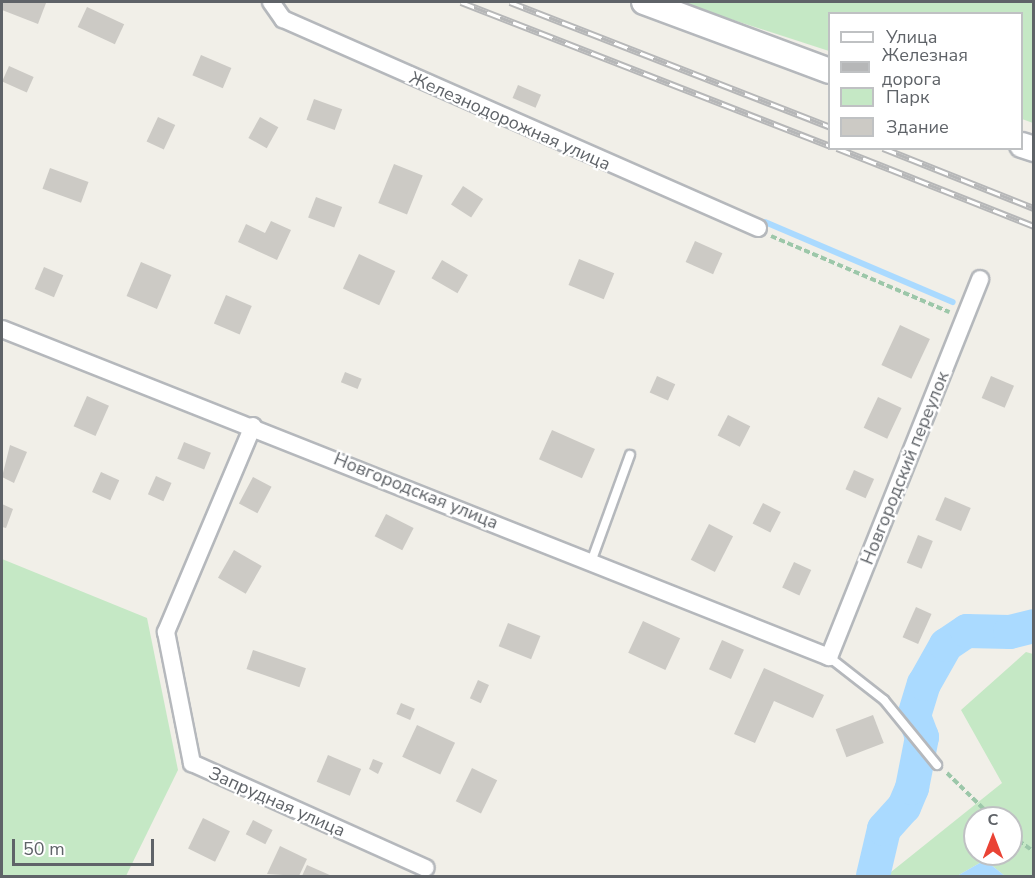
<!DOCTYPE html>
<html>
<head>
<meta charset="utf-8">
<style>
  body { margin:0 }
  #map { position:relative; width:1035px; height:878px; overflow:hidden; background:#f1efe8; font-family:"Nunito Sans",sans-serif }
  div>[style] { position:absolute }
  .green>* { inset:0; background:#c5e8c5 }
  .water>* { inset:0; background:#aadaff }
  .stream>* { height:6px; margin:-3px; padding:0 3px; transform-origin:3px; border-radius:3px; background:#aadaff }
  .river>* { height:34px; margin:-17px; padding:0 17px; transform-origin:17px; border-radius:17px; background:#aadaff }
  .building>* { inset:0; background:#cccac5; transform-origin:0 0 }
  .path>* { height:4px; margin-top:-2px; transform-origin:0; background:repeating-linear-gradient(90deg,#9cc7a9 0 6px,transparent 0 9px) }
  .roads { filter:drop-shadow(2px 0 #b5b8bc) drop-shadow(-2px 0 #b5b8bc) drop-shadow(0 2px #b5b8bc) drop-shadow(0 -2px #b5b8bc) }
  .lane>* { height:8px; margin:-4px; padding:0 4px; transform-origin:4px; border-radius:4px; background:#fff }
  .street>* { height:16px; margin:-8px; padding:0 8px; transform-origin:8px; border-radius:8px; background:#fff }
  .secondary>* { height:24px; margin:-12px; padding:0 12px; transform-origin:12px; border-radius:12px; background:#fff }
  .rail>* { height:7px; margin-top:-3.5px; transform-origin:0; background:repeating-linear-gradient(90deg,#fff 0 14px,#b6b7b8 0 28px); box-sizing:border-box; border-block:2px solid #b6b7b8 }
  span { translate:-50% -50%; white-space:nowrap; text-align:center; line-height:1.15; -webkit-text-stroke:4.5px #fff; paint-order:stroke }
  .street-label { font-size:18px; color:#5f6368 }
  .frame { position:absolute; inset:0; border:3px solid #5f6368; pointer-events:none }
  .legend { position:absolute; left:828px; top:12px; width:195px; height:138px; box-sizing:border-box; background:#fff; border:2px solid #bfc1c3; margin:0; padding:8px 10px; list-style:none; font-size:18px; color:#5f6368 }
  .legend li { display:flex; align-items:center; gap:12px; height:30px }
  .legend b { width:30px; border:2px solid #bfc1c3 }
  .north { position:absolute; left:963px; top:806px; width:60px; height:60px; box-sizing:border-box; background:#fff; border:2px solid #bfc1c3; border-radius:50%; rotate:0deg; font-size:16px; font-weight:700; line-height:24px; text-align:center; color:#5f6368 }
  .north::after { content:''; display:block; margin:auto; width:21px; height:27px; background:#ea4335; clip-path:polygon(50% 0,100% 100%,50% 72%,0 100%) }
  .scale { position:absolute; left:12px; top:839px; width:142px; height:27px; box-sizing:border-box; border:3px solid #5f6368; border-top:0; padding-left:8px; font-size:18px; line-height:21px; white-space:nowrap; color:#5f6368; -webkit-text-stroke:4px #fff; paint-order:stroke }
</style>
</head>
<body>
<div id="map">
  <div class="green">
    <div style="clip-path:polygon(678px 2px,1033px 2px,1033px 123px,1022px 119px,1022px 14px,830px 14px,829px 51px)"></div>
    <div style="clip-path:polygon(2px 559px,147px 618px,178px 770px,126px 876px,2px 876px)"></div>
    <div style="clip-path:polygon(evenodd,1026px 652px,1033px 654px,1033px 876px,1005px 876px,985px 860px,957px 876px,886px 876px,1002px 783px,961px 710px,1026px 652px,975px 818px,1011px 818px,1011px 854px,975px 854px,975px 818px)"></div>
  </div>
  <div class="water">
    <div style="clip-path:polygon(985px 860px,1005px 876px,957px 876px)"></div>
  </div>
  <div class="stream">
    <div style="left:765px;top:222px;width:204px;rotate:23.1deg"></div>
  </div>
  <div class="river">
    <div style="left:873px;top:876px;width:48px;rotate:-76.8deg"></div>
    <div style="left:884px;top:829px;width:30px;rotate:-48deg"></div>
    <div style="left:904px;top:807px;width:21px;rotate:-67deg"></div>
    <div style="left:912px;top:788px;width:52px;rotate:-78.9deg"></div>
    <div style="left:922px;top:737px;width:22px;rotate:-111deg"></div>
    <div style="left:914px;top:716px;width:34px;rotate:-73deg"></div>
    <div style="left:924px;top:684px;width:45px;rotate:-60.6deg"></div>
    <div style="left:946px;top:645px;width:25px;rotate:-34deg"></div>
    <div style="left:967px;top:631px;width:43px;rotate:1.3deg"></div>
    <div style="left:1010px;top:632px;width:25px;rotate:-14deg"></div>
  </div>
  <div class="building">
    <div style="clip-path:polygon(2px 2px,42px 2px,46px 3px,38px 24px,2px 10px)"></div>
    <div style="left:87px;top:7px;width:41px;height:22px;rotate:25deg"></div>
    <div style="left:201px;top:55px;width:33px;height:22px;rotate:23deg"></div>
    <div style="left:9px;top:66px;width:27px;height:17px;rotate:24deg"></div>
    <div style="left:518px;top:85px;width:25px;height:14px;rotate:23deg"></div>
    <div style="left:314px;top:99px;width:30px;height:22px;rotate:20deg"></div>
    <div style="left:158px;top:117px;width:19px;height:27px;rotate:25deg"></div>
    <div style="left:260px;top:117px;width:21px;height:24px;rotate:29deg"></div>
    <div style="left:394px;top:164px;width:31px;height:42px;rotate:22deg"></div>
    <div style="left:50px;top:168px;width:41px;height:22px;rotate:20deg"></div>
    <div style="left:463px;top:186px;width:24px;height:22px;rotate:33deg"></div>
    <div style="left:316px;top:197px;width:28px;height:22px;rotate:21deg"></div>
    <div style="clip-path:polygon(271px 221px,291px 230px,277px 260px,238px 242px,246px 224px,265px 233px)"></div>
    <div style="left:695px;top:241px;width:30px;height:23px;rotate:24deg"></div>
    <div style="left:359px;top:254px;width:40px;height:38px;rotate:25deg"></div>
    <div style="left:579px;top:259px;width:38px;height:28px;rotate:22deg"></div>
    <div style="left:442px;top:260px;width:30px;height:21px;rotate:30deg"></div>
    <div style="left:141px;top:262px;width:33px;height:37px;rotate:23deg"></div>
    <div style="left:44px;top:267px;width:21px;height:24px;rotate:23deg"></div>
    <div style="left:226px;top:295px;width:28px;height:31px;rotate:23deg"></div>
    <div style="left:900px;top:325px;width:33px;height:44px;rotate:25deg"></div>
    <div style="left:345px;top:372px;width:18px;height:11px;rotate:22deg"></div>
    <div style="left:657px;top:376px;width:20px;height:18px;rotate:24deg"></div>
    <div style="left:991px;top:376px;width:25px;height:24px;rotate:23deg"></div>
    <div style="left:87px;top:396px;width:24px;height:33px;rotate:24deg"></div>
    <div style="left:878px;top:397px;width:26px;height:34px;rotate:25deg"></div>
    <div style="left:728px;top:415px;width:25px;height:23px;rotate:27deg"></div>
    <div style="left:552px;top:430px;width:47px;height:32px;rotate:24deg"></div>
    <div style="left:184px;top:442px;width:29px;height:18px;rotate:22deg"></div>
    <div style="clip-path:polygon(10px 445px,27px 452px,14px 483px,2px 477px)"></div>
    <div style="left:854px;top:470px;width:22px;height:21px;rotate:24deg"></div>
    <div style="left:101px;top:472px;width:20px;height:22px;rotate:24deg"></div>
    <div style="left:156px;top:476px;width:17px;height:20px;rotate:24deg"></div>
    <div style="left:253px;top:477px;width:21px;height:30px;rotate:28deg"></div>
    <div style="left:945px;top:497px;width:28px;height:25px;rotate:23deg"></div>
    <div style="left:763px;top:503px;width:20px;height:23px;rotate:27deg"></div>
    <div style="clip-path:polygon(2px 504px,13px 509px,6px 528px,2px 527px)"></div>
    <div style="left:386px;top:514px;width:31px;height:25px;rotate:27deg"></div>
    <div style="left:709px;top:524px;width:27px;height:40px;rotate:27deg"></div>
    <div style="left:918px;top:535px;width:16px;height:30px;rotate:22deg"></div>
    <div style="left:234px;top:550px;width:32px;height:32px;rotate:30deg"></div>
    <div style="left:794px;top:562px;width:19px;height:28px;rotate:25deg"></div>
    <div style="left:916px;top:607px;width:17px;height:33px;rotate:24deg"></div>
    <div style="left:643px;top:621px;width:41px;height:35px;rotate:25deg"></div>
    <div style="left:508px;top:623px;width:35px;height:25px;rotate:22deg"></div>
    <div style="left:722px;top:640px;width:24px;height:32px;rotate:24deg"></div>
    <div style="left:253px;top:650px;width:56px;height:20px;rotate:19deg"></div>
    <div style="clip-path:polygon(764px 668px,824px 695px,813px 718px,774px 701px,755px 743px,734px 734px)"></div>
    <div style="left:478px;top:680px;width:12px;height:20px;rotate:24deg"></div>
    <div style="left:401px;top:703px;width:15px;height:12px;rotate:23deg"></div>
    <div style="left:873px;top:715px;width:30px;height:40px;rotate:69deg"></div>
    <div style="left:417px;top:725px;width:42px;height:35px;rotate:25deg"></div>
    <div style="left:328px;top:755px;width:36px;height:29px;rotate:23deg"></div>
    <div style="clip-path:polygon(373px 759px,383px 763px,378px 774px,369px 769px)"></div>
    <div style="left:472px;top:768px;width:28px;height:37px;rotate:26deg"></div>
    <div style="left:203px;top:818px;width:30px;height:34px;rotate:26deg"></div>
    <div style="left:253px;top:820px;width:22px;height:16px;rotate:27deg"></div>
    <div style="clip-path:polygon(280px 846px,307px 859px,299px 876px,267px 874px)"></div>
    <div style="clip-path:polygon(307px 865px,332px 876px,302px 876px)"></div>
  </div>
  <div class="path">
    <div style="left:771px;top:236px;width:194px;rotate:23.1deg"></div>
    <div style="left:947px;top:773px;width:64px;rotate:44.4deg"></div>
    <div style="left:1011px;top:835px;width:29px;rotate:36deg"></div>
  </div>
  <div class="roads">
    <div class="lane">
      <div style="left:591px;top:562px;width:114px;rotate:-70deg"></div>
      <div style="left:829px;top:657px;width:70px;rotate:38deg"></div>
      <div style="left:884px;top:700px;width:84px;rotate:50.8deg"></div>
    </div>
    <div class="street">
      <div style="left:271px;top:2px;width:21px;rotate:55deg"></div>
      <div style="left:283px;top:19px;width:519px;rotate:23.75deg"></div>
      <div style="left:2px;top:329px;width:890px;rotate:21.63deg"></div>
      <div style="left:829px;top:657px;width:407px;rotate:-68.2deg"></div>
      <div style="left:253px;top:426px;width:224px;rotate:112.9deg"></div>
      <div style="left:166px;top:632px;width:134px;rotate:78.8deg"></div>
      <div style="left:192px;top:763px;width:256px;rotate:24.2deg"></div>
    </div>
    <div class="secondary">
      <div style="left:644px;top:2px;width:198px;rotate:20.4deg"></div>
      <div style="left:1022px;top:145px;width:13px;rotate:18deg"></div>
    </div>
  </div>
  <div class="rail">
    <div style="left:461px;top:2px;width:396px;rotate:21.3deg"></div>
    <div style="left:510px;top:2px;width:344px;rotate:21.3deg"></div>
    <div style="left:837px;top:148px;width:212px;rotate:21.6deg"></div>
    <div style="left:883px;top:148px;width:162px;rotate:21.7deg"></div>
  </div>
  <div class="street-label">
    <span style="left:510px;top:121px;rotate:24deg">Железнодорожная улица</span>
    <span style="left:905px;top:468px;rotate:-68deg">Новгородский переулок</span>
    <span style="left:416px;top:491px;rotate:22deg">Новгородская улица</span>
    <span style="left:277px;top:802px;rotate:24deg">Запрудная улица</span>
  </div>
  <div class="frame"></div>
  <ul class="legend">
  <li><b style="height:8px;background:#fff"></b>Улица</li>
  <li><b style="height:8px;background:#b6b7b8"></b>Железная дорога</li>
  <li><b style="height:16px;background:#c5e8c5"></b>Парк</li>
  <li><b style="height:16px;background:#cccac5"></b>Здание</li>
  </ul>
  <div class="north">С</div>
  <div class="scale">50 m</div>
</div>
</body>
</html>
